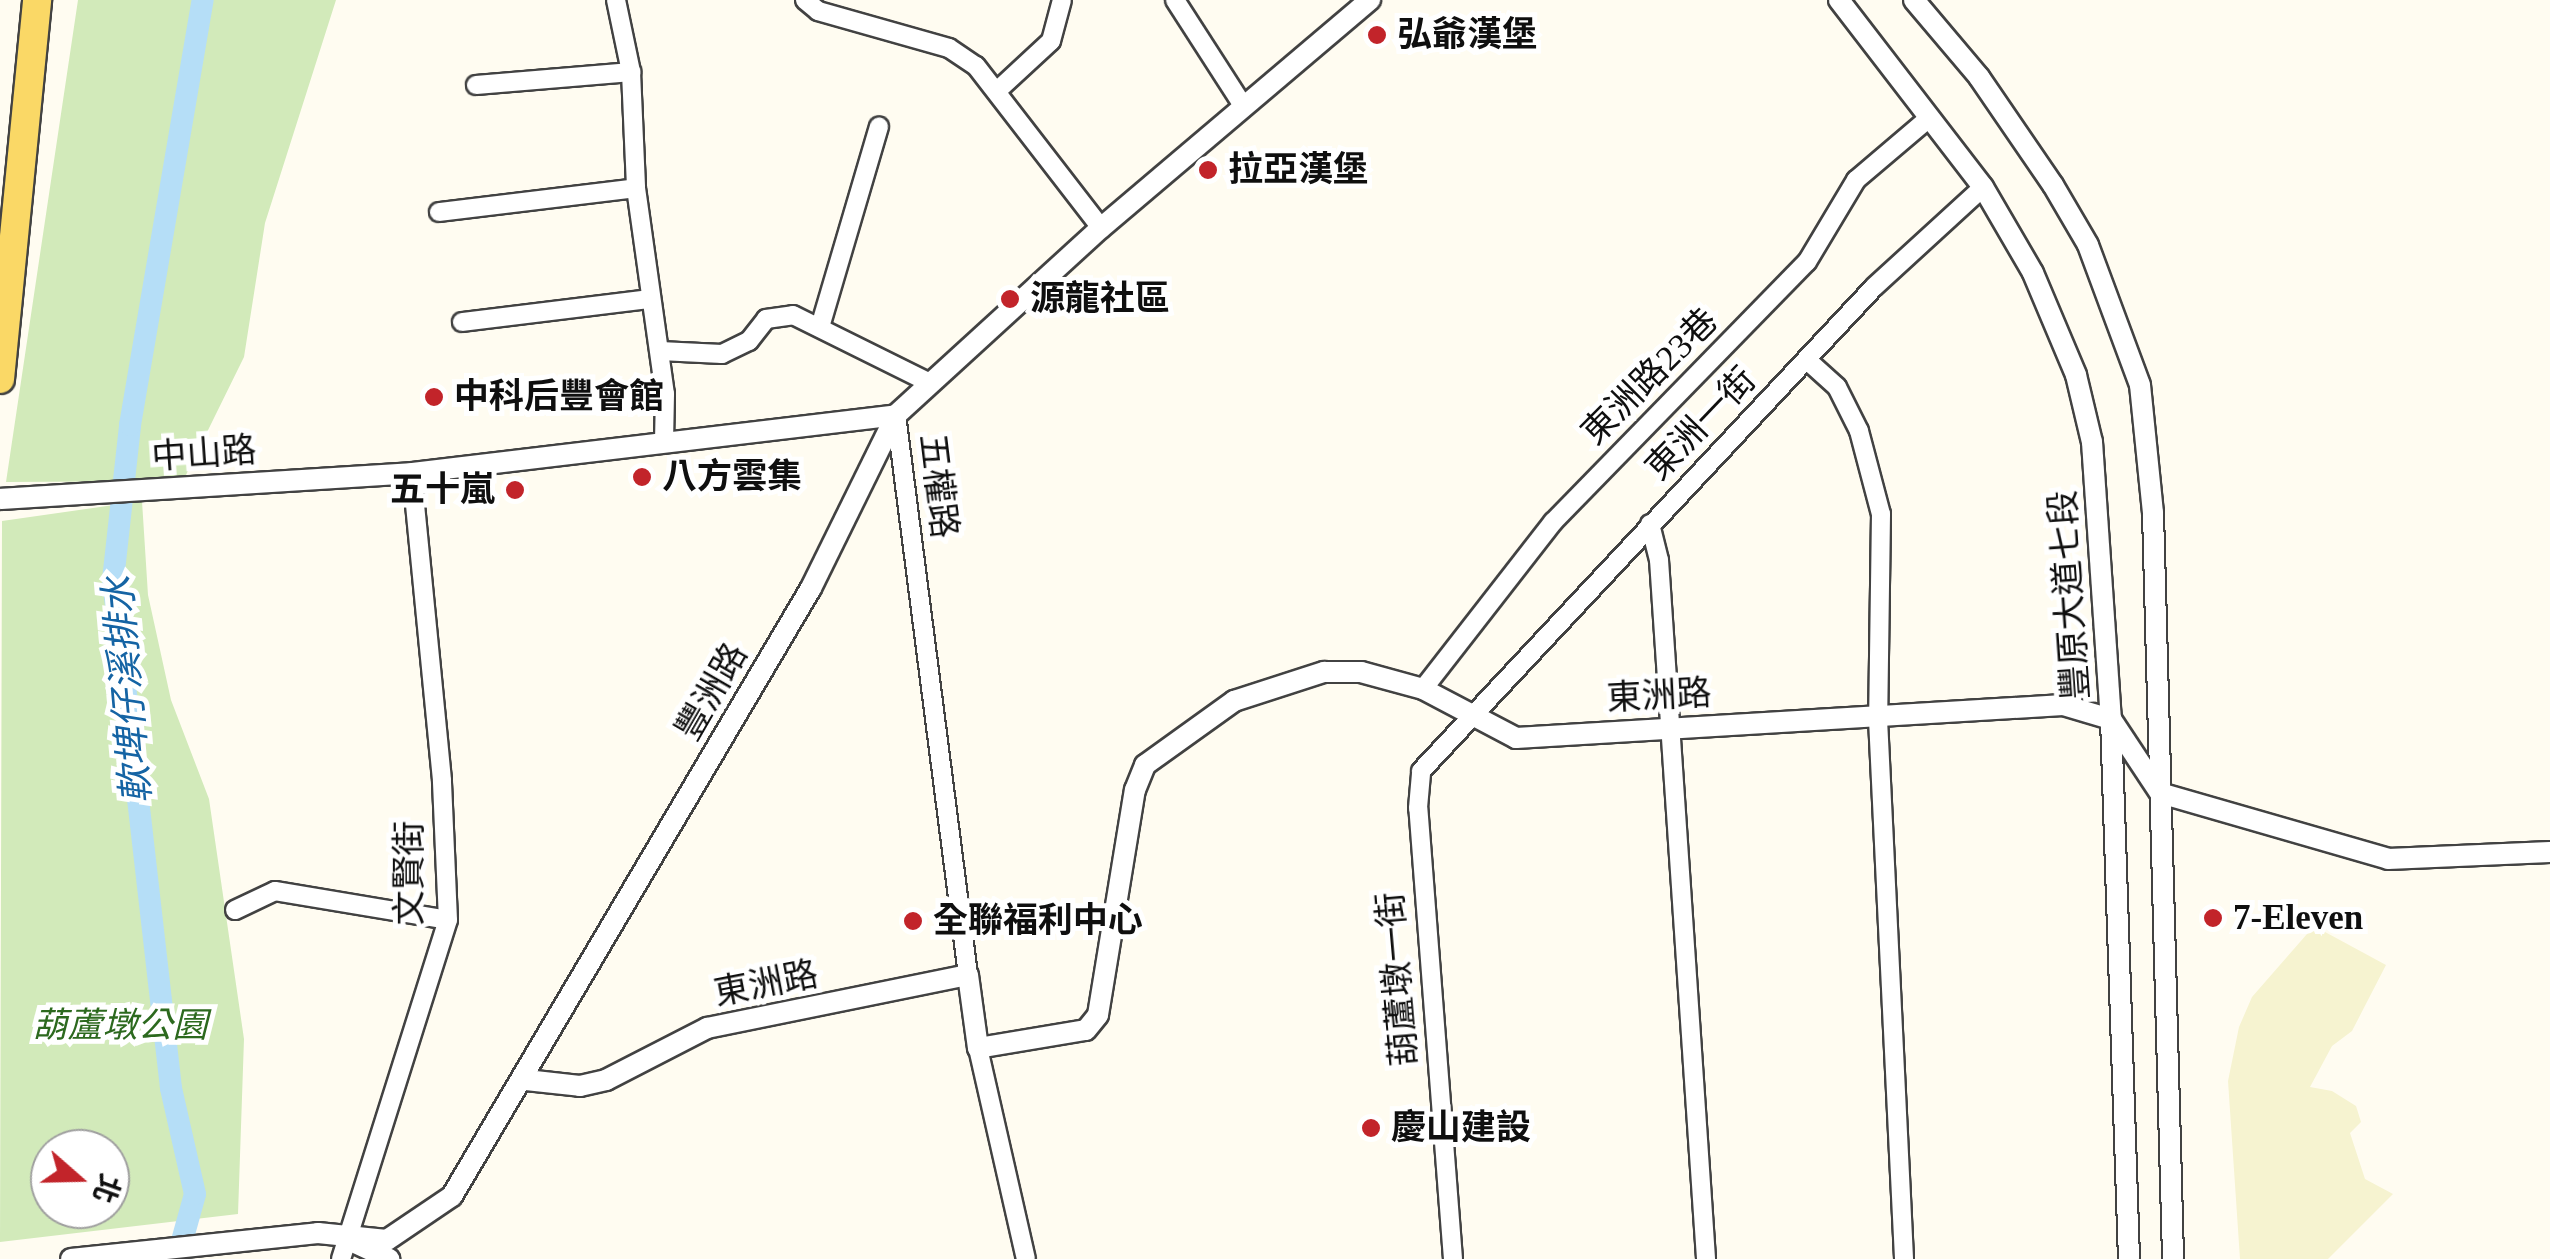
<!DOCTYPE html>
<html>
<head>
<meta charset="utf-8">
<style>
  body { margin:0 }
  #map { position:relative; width:2550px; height:1259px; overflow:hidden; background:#fffcf1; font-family:"Times New Roman","Noto Sans TC",serif }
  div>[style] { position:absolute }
  .farmland>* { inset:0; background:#f6f3d0 }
  .green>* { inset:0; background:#d2eaba }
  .canal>* { height:22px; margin:-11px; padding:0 11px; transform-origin:11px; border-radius:11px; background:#b5def7 }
  .roads { filter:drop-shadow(2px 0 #424242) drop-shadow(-2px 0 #424242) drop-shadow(0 2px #424242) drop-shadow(0 -2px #424242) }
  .minor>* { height:18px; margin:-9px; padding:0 9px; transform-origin:9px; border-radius:9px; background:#fff }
  .tertiary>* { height:20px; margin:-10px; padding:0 10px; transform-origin:10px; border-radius:10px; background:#fff }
  .primary>* { height:28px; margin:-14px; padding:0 14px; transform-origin:14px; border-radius:14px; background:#fad866 }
  .dots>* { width:28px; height:28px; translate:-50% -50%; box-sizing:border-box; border:5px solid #fff; border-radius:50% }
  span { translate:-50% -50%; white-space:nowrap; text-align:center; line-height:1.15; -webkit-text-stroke:10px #fff; paint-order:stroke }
  .poi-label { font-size:35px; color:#0f0f0f; font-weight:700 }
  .left { translate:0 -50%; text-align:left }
  .right { translate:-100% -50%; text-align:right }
  .street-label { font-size:35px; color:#0f0f0f }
  .park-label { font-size:35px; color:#2c691e; font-style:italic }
  .water-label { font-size:38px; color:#1564a4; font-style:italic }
  .north { position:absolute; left:30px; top:1129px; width:100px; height:100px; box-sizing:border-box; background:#fff; border:2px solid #9f9f9f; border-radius:50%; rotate:110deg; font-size:28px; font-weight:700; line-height:40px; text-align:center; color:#0f0f0f }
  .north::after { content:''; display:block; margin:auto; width:35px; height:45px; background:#c2242a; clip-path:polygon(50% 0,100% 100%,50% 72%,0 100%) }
</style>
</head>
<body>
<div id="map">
  <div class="farmland">
    <div style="clip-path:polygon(2314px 926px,2386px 965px,2352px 1031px,2332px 1046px,2310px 1087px,2332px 1091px,2356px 1106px,2361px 1122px,2350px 1133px,2365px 1179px,2393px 1194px,2328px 1259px,2240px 1259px,2228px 1081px,2239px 1027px,2252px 997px)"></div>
  </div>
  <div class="green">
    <div style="clip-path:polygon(78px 0,336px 0,265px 223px,244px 357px,183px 481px,6px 482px)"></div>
    <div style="clip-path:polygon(evenodd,142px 501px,148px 595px,171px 700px,209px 799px,244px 1039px,238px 1214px,0 1242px,2px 521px,142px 501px,110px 1149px,110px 1209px,50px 1209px,50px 1149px,110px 1149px)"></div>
  </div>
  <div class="canal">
    <div style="left:177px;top:1259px;width:67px;rotate:-74.5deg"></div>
    <div style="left:195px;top:1194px;width:109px;rotate:-102.8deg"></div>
    <div style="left:171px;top:1088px;width:511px;rotate:-96.51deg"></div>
    <div style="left:113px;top:580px;width:156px;rotate:-83.7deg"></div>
    <div style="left:130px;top:425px;width:431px;rotate:-80.3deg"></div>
  </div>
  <div class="roads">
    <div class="minor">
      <div style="left:616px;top:0;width:74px;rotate:78.2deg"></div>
      <div style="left:631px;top:72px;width:116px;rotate:87.5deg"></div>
      <div style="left:636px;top:188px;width:208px;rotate:82deg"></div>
      <div style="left:665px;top:394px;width:49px;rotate:91.2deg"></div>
      <div style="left:805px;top:0;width:17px;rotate:40deg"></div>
      <div style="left:818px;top:11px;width:136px;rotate:15.8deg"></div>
      <div style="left:949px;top:48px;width:32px;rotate:34deg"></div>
      <div style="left:976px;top:66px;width:205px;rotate:52.3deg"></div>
      <div style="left:1175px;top:0;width:127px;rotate:57.2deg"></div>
      <div style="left:476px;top:85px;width:156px;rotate:-4.8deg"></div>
      <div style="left:998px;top:90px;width:72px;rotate:-42.8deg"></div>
      <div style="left:1051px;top:41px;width:42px;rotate:-75deg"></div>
      <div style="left:439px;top:212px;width:198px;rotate:-6.9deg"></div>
      <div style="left:462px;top:322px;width:189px;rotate:-7deg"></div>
      <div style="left:820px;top:327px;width:209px;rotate:-73.6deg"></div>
      <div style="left:660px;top:351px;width:62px;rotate:2.8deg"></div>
      <div style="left:722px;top:354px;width:30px;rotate:-26deg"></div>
      <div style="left:749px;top:341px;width:28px;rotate:-52deg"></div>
      <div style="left:766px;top:319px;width:27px;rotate:-8deg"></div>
      <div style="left:793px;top:315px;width:148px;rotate:26.4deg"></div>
      <div style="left:1807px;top:360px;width:40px;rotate:42deg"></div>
      <div style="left:1837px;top:387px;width:49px;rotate:63.4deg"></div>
      <div style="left:1859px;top:431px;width:86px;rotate:75.2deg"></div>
      <div style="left:1881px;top:514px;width:205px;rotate:90.8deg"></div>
      <div style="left:1878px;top:719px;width:541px;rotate:87.24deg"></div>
      <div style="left:896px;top:415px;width:565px;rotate:82.67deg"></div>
      <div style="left:1650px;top:524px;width:37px;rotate:76deg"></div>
      <div style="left:1659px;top:560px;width:701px;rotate:86.15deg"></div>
      <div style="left:1423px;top:689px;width:212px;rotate:-52.1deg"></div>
      <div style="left:1553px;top:522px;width:363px;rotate:-45.7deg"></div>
      <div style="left:1807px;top:262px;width:96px;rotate:-59.1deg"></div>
      <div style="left:1856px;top:180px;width:94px;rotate:-40.3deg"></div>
      <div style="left:235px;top:910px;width:44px;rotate:-25.4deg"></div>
      <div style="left:275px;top:891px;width:175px;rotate:9.5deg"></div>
      <div style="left:978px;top:1048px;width:216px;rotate:77.2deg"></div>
      <div style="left:341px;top:1259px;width:355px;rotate:-72.5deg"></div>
      <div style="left:448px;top:920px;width:140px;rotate:-92.5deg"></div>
      <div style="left:442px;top:780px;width:308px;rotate:-95.6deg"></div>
      <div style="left:1453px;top:1259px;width:452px;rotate:-94.4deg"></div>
      <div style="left:1418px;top:808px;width:37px;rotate:-85deg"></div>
      <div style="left:1421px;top:771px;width:663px;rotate:-46.89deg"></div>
      <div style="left:1874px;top:287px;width:148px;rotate:-42.5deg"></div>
    </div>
    <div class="tertiary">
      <div style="left:1839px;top:0;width:236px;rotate:52.4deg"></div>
      <div style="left:1983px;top:187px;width:99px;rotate:59.8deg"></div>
      <div style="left:2033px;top:273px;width:111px;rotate:67.1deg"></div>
      <div style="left:2076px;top:375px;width:69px;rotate:76.6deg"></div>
      <div style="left:2092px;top:442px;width:278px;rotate:86.1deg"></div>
      <div style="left:2111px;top:719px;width:540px;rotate:88.09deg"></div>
      <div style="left:1914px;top:0;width:101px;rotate:49.8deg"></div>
      <div style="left:1979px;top:77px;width:131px;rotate:55.6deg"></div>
      <div style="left:2053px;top:185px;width:69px;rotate:59.7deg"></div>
      <div style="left:2088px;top:245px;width:149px;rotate:69.6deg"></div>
      <div style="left:2140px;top:385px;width:129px;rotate:84.2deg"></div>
      <div style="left:2153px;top:513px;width:746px;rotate:88.46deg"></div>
      <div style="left:0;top:499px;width:413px;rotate:-3.6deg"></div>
      <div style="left:412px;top:473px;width:487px;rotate:-6.8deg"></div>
      <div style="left:526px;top:1080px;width:54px;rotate:6.3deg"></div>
      <div style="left:580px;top:1086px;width:27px;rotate:-13deg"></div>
      <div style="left:606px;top:1080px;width:114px;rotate:-27.2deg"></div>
      <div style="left:707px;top:1028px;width:266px;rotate:-11.5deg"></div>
      <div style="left:968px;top:975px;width:74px;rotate:82.2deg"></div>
      <div style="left:978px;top:1048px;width:109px;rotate:-9.5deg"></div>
      <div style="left:1086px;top:1030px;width:19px;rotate:-51deg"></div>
      <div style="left:1098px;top:1015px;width:228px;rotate:-80.7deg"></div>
      <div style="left:1135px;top:790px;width:27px;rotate:-68deg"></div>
      <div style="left:1145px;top:765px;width:110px;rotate:-35.7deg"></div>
      <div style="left:1234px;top:701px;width:95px;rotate:-17.9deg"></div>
      <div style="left:1324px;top:672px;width:37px"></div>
      <div style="left:1361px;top:672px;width:64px;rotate:15.3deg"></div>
      <div style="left:1423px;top:689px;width:105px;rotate:27.8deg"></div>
      <div style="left:1516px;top:738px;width:548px;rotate:-3.45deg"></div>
      <div style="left:2063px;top:705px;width:50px;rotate:16.3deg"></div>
      <div style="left:2111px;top:719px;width:89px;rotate:56.5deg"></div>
      <div style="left:2160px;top:793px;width:237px;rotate:16.1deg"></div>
      <div style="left:2388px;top:859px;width:162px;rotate:-2.5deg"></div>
      <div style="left:355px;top:1243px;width:38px;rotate:25deg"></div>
      <div style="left:71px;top:1259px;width:248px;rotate:-6deg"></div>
      <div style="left:318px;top:1233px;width:69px;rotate:5.8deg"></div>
      <div style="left:387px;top:1240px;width:78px;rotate:-34.1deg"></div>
      <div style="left:452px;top:1196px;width:706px;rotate:-59.44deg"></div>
      <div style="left:811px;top:588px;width:193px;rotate:-63.8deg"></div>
      <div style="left:896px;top:415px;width:277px;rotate:-42.4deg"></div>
      <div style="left:1101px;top:228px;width:353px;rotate:-40.3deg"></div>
    </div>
    <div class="primary">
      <div style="left:0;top:379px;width:381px;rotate:-84.4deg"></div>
    </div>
  </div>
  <div class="dots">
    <div style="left:1377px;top:35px;background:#c2242a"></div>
    <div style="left:1208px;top:170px;background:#c2242a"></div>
    <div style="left:1010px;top:299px;background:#c2242a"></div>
    <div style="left:434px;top:397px;background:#c2242a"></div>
    <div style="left:642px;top:477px;background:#c2242a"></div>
    <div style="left:515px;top:490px;background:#c2242a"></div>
    <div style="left:2213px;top:918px;background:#c2242a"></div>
    <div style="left:913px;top:921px;background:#c2242a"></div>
    <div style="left:1371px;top:1128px;background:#c2242a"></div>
  </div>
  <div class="poi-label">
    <span class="left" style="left:1397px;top:35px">弘爺漢堡</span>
    <span class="left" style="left:1228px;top:170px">拉亞漢堡</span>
    <span class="left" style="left:1030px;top:299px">源龍社區</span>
    <span class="left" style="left:454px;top:397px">中科后豐會館</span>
    <span class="left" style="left:662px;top:477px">八方雲集</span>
    <span class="right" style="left:495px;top:490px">五十嵐</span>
    <span class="left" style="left:2233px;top:918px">7-Eleven</span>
    <span class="left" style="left:933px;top:921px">全聯福利中心</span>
    <span class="left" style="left:1391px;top:1128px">慶山建設</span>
  </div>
  <div class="street-label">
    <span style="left:1650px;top:377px;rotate:-45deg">東洲路23巷</span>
    <span style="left:1701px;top:424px;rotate:-46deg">東洲一街</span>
    <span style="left:204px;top:454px;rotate:-4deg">中山路</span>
    <span style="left:938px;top:486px;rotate:83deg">五權路</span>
    <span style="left:2070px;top:595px;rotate:-94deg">豐原大道七段</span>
    <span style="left:712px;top:692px;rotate:-60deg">豐洲路</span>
    <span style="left:1659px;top:696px;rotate:-3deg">東洲路</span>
    <span style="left:410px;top:873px;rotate:-90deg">文賢街</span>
    <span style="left:1398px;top:979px;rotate:-95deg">葫蘆墩一街</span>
    <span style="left:766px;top:984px;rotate:-11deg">東洲路</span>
  </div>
  <div class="park-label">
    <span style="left:120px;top:1026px">葫蘆墩公園</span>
  </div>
  <div class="water-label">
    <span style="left:128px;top:690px;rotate:-95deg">軟埤仔溪排水</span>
  </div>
  <div class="north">北</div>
</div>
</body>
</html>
